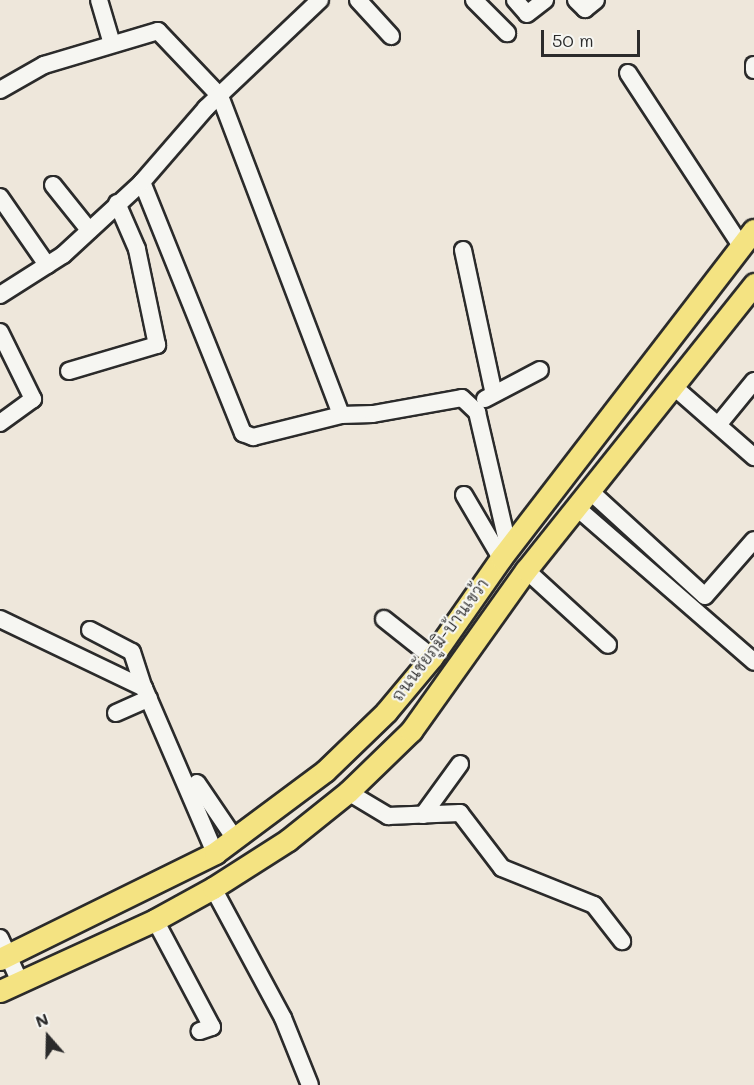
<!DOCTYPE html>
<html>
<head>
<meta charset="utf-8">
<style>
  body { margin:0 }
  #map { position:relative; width:754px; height:1085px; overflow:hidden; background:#eee7db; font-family:Mali,"Playpen Sans Thai",sans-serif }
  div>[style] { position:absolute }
  .roads { filter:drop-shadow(2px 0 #2b2b2b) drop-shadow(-2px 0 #2b2b2b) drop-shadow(0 2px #2b2b2b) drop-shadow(0 -2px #2b2b2b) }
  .minor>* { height:16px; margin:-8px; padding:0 8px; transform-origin:8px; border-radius:8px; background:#f6f6f2 }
  .major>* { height:21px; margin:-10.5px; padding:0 10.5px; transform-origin:10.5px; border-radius:10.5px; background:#f4e382 }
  span { translate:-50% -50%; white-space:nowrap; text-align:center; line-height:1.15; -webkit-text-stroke:4.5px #f6f6f2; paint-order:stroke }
  .street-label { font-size:16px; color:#2b2b2b }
  .north { position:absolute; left:18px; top:1007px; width:60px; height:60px; -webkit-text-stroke:4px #f6f6f2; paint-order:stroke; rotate:340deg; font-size:16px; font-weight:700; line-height:24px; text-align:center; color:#2b2b2b }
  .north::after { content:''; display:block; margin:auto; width:21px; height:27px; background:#2b2b2b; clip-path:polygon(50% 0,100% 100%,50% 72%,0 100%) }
  .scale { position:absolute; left:541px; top:30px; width:99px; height:27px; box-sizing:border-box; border:3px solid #2b2b2b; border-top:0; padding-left:8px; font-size:18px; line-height:21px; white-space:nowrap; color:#2b2b2b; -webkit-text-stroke:4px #f6f6f2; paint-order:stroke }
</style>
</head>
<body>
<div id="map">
  <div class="roads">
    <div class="minor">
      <div style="left:99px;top:0;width:46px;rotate:73.5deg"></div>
      <div style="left:358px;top:0;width:49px;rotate:47.5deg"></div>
      <div style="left:474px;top:0;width:47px;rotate:45deg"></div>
      <div style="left:515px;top:0;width:18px;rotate:49deg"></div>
      <div style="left:527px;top:14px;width:23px;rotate:-38deg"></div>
      <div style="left:576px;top:0;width:13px;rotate:45deg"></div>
      <div style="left:585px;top:9px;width:14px;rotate:-39deg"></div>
      <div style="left:754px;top:65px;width:5px;rotate:90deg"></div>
      <div style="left:628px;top:73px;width:208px;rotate:56.8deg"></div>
      <div style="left:0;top:90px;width:51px;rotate:-29.6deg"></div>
      <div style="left:44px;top:65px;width:119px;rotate:-16.6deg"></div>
      <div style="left:158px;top:31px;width:90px;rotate:46.4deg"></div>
      <div style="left:220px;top:96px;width:341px;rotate:69.2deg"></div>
      <div style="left:142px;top:182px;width:271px;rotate:68.1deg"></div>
      <div style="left:243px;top:433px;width:11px;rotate:22deg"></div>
      <div style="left:253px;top:437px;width:91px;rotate:-14deg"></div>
      <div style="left:341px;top:415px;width:32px;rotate:-2deg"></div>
      <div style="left:373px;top:414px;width:90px;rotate:-10.2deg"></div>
      <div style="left:462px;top:398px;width:21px;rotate:43deg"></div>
      <div style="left:477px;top:412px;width:141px;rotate:76.9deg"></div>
      <div style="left:53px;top:185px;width:58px;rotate:51.3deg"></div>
      <div style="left:0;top:197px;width:83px;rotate:55.3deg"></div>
      <div style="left:463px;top:250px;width:147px;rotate:77.9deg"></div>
      <div style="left:0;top:295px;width:75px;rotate:-32.4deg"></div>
      <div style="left:63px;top:255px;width:108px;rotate:-42.7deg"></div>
      <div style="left:142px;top:182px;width:98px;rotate:-49.1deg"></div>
      <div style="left:206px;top:108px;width:157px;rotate:-43.5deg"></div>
      <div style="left:0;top:332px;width:75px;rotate:63.8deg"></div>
      <div style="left:33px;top:399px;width:41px;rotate:144deg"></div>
      <div style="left:69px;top:371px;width:92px;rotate:-16.5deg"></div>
      <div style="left:157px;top:345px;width:98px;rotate:-101.8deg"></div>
      <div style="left:137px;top:249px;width:50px;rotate:-113.5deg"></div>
      <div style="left:673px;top:386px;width:108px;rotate:41.2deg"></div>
      <div style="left:485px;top:399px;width:62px;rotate:-27.8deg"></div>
      <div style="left:718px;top:425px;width:57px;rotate:-50.7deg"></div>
      <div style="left:591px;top:492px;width:154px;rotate:42.4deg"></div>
      <div style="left:705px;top:596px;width:74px;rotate:-48.8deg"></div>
      <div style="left:464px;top:495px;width:73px;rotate:59.6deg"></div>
      <div style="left:576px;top:507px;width:236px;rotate:41deg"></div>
      <div style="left:526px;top:570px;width:111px;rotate:42.4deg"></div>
      <div style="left:0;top:619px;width:160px;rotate:25.6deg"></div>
      <div style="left:144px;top:688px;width:180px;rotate:66.7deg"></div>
      <div style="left:384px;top:619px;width:61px;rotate:38.4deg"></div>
      <div style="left:90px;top:630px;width:47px;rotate:27.6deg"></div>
      <div style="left:132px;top:652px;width:38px;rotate:72deg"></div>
      <div style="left:116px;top:713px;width:36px;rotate:-24deg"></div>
      <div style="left:197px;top:783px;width:68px;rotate:55.8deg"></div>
      <div style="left:348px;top:792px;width:47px;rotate:31deg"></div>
      <div style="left:388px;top:816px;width:72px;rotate:-2.4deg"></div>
      <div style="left:460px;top:813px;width:69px;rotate:52.6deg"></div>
      <div style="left:502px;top:868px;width:99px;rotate:21.9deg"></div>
      <div style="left:594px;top:905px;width:46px;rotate:52.1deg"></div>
      <div style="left:423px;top:815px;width:63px;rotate:-54deg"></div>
      <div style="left:213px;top:888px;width:148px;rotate:61.7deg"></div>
      <div style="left:283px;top:1018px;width:72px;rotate:68.1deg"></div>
      <div style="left:155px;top:920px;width:121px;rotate:62deg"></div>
      <div style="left:212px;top:1027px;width:13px;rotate:162deg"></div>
      <div style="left:0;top:938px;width:48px;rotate:65.6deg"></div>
    </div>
    <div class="major">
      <div style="left:0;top:959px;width:240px;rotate:-26.2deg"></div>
      <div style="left:215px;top:853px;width:137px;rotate:-36.7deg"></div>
      <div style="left:325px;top:771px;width:85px;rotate:-44deg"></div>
      <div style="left:386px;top:712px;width:72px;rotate:-50.1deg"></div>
      <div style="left:432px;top:657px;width:121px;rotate:-55.1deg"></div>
      <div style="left:501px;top:558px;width:414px;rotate:-52.4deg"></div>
      <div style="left:0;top:991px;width:170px;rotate:-24.6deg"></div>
      <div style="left:155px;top:920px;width:66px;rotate:-28.9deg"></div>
      <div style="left:213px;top:888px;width:89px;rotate:-32.6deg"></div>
      <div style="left:288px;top:840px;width:77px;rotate:-38.7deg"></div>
      <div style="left:348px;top:792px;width:88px;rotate:-44.1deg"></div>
      <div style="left:411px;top:731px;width:198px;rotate:-54.5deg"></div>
      <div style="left:526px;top:570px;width:366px;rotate:-51.4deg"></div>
    </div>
  </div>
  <div class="street-label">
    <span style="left:440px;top:640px;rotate:-53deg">ถนนชัยภูมิ-บ้านเขว้า</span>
  </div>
  <div class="north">N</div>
  <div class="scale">50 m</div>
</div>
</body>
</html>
